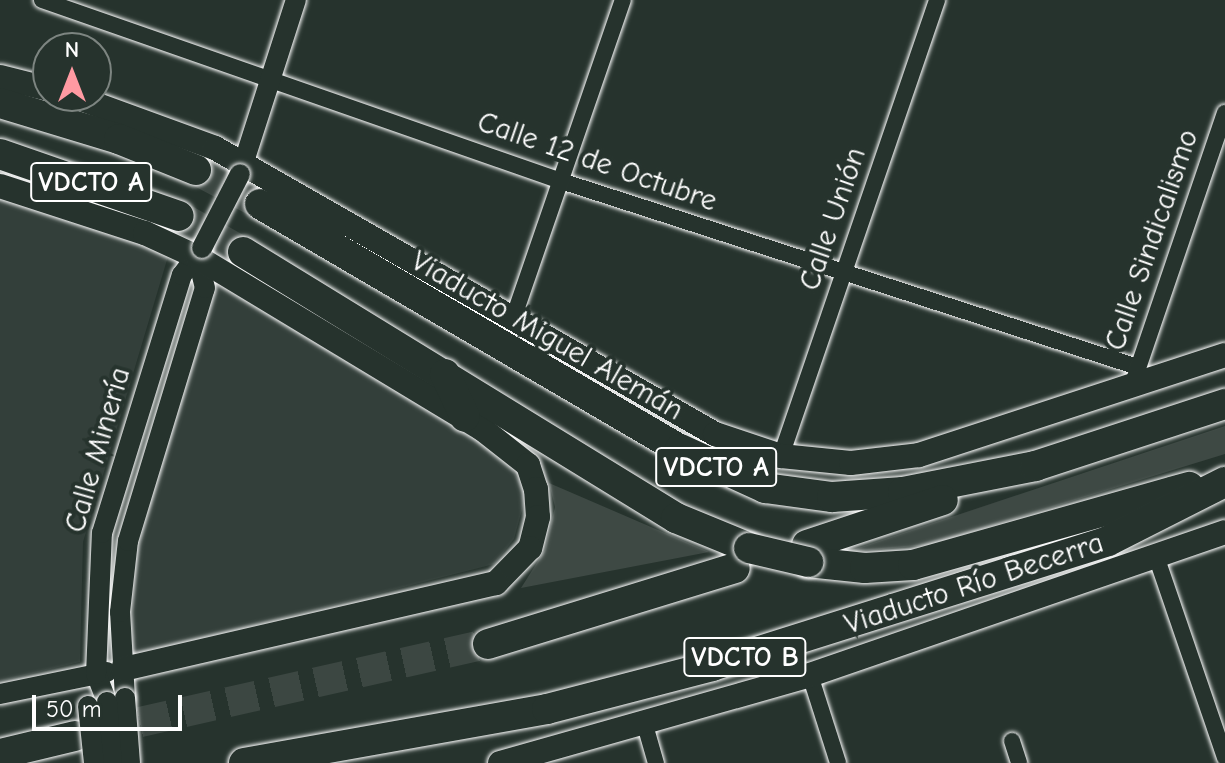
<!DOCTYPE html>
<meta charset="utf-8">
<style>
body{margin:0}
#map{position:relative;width:1225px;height:763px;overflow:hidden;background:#26332d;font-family:"Comic Neue",sans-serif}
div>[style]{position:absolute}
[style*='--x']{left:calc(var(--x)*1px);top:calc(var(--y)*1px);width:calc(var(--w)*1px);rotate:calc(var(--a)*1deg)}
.built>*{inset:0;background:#333f3a}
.green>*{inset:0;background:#3e4944}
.motorway-tunnel>*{height:30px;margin-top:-15px;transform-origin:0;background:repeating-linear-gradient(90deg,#3c4742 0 30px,transparent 0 45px)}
.roads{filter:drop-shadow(0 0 2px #fff) drop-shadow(0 0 2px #fff)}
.minor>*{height:16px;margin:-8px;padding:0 8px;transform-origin:8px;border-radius:8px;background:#26332d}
.tertiary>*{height:20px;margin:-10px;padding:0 10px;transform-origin:10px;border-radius:10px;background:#26332d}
.secondary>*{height:24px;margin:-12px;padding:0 12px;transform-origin:12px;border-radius:12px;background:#26332d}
.motorway>*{height:30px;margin:-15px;padding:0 15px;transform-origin:15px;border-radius:15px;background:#26332d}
.bridges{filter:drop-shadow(0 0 2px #fff) drop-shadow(0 0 2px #fff)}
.tertiary-bridge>*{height:20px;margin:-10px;padding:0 10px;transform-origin:10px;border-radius:10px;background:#26332d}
.motorway-bridge>*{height:30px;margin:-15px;padding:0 15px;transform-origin:15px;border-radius:15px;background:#26332d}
span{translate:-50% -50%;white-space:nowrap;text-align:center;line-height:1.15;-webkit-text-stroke:8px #26332d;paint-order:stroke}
.shield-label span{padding:2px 6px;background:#26332d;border:2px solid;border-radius:6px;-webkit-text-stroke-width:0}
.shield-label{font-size:28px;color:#fff;font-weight:700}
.street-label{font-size:30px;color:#fff}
.north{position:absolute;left:32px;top:32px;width:80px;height:80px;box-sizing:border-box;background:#26332d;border:2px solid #7d8581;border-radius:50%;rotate:0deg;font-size:22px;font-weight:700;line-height:32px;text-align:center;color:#fff}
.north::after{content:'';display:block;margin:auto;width:28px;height:36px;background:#ff9aa2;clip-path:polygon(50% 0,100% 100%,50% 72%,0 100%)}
.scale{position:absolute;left:32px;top:695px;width:150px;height:36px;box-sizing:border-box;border:4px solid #fff;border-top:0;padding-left:10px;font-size:24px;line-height:28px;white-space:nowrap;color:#fff;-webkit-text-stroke:6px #26332d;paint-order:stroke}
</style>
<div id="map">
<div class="built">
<div style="clip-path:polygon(0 192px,169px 253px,83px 542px,80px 662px,0 681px)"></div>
<div style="clip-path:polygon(215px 280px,506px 458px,526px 495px,514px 539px,494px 564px,130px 657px,136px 559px,171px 421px)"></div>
</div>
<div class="green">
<div style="clip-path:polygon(1225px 426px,1225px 454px,929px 545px,846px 552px)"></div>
<div style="clip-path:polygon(549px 483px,709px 552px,521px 588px,545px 550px,555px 507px)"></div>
</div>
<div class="motorway-tunnel">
<div style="--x:196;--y:170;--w:72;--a:28"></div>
<div style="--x:179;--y:216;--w:73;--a:29.4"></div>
<div style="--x:96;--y:732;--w:402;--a:-12.7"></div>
</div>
<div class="roads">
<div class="minor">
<div style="--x:42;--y:0;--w:550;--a:19.23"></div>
<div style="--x:561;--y:181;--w:606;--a:17.87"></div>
<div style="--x:514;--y:316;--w:334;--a:-71"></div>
<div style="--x:1135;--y:377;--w:279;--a:-71.2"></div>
<div style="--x:781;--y:456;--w:482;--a:-71.1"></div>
<div style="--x:1156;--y:556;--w:213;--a:71.1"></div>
<div style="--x:810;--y:675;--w:92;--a:72.3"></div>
<div style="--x:645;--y:725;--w:40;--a:74"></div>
<div style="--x:1012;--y:741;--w:23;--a:72"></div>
</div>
<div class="tertiary">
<div style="--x:240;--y:174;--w:183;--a:-72.2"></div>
<div style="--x:0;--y:694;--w:109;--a:-11.6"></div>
<div style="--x:125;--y:698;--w:86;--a:-93.3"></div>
<div style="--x:120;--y:612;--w:71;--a:-83.6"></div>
<div style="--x:128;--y:541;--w:264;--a:-73.1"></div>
<div style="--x:205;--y:288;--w:32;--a:-104"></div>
<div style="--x:107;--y:702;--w:30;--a:-111"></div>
<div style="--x:96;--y:674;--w:141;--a:-87.6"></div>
<div style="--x:102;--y:533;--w:270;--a:-72.8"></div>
<div style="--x:182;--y:275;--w:34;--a:-53"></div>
</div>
<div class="secondary">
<div style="--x:0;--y:77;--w:49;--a:14"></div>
<div style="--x:73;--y:96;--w:151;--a:20.1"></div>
<div style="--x:215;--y:148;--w:576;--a:29.77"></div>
<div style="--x:715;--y:434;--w:70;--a:18.4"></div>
<div style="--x:781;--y:456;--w:70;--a:5.7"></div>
<div style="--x:851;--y:463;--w:68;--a:-6.7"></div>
<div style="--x:919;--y:455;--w:322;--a:-18.1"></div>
<div style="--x:0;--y:186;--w:152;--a:18"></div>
<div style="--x:145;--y:233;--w:57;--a:24.8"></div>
<div style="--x:197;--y:257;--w:332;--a:31.1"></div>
<div style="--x:481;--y:428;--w:60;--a:38.2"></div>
<div style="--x:528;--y:465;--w:25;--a:72"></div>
<div style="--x:536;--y:489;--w:28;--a:86"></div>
<div style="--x:538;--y:517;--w:32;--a:104"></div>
<div style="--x:530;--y:548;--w:49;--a:134.2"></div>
<div style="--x:496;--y:583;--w:383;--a:167"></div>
<div style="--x:500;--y:763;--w:322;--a:-15.8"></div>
<div style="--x:810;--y:675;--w:439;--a:-19"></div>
</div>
<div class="motorway">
<div style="--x:0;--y:103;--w:124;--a:16.8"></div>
<div style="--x:119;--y:139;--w:83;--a:21.9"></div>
<div style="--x:0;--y:154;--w:189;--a:19.1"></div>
<div style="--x:260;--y:204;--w:486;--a:30.3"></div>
<div style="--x:680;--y:449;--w:94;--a:24.6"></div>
<div style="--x:765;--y:488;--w:68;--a:7.7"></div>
<div style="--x:832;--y:497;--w:71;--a:-4"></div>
<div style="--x:903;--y:492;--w:135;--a:-11.1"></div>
<div style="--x:1035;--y:466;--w:200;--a:-18.1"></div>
<div style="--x:243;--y:252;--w:508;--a:31.56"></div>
<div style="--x:676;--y:518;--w:79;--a:22.3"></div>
<div style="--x:445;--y:374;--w:47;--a:65.1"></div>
<div style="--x:807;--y:545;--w:143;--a:-18.3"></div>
<div style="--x:808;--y:562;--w:57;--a:6"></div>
<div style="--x:865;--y:568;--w:48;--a:-3.6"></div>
<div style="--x:913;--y:565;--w:287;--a:-15.8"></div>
<div style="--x:488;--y:644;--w:258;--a:-17.1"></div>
<div style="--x:0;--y:754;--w:77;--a:-13.5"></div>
<div style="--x:244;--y:763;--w:308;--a:-10.1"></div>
<div style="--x:547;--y:709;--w:171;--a:-14.6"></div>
<div style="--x:712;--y:666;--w:415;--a:-17.5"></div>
<div style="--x:1108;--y:541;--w:131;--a:-26.8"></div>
</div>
</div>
<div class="bridges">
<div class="tertiary-bridge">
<div style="--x:202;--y:248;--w:83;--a:-62.8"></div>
<div style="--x:125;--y:698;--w:65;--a:85.6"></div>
<div style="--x:107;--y:702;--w:61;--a:85.3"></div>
<div style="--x:88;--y:706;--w:57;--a:84"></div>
</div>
<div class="motorway-bridge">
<div style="--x:749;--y:548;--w:61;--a:13.3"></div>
</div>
</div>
<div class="shield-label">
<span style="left:91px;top:182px">VDCTO A</span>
<span style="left:716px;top:467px">VDCTO A</span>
<span style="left:745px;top:657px">VDCTO B</span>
</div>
<div class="street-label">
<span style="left:597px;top:162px;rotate:19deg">Calle 12 de Octubre</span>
<span style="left:833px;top:219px;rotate:-71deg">Calle Unión</span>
<span style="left:1152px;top:240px;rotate:-71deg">Calle Sindicalismo</span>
<span style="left:547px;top:336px;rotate:30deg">Viaducto Miguel Alemán</span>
<span style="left:98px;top:450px;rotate:-74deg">Calle Minería</span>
<span style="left:974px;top:584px;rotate:-18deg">Viaducto Río Becerra</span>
</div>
<div class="north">N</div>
<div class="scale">50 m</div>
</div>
